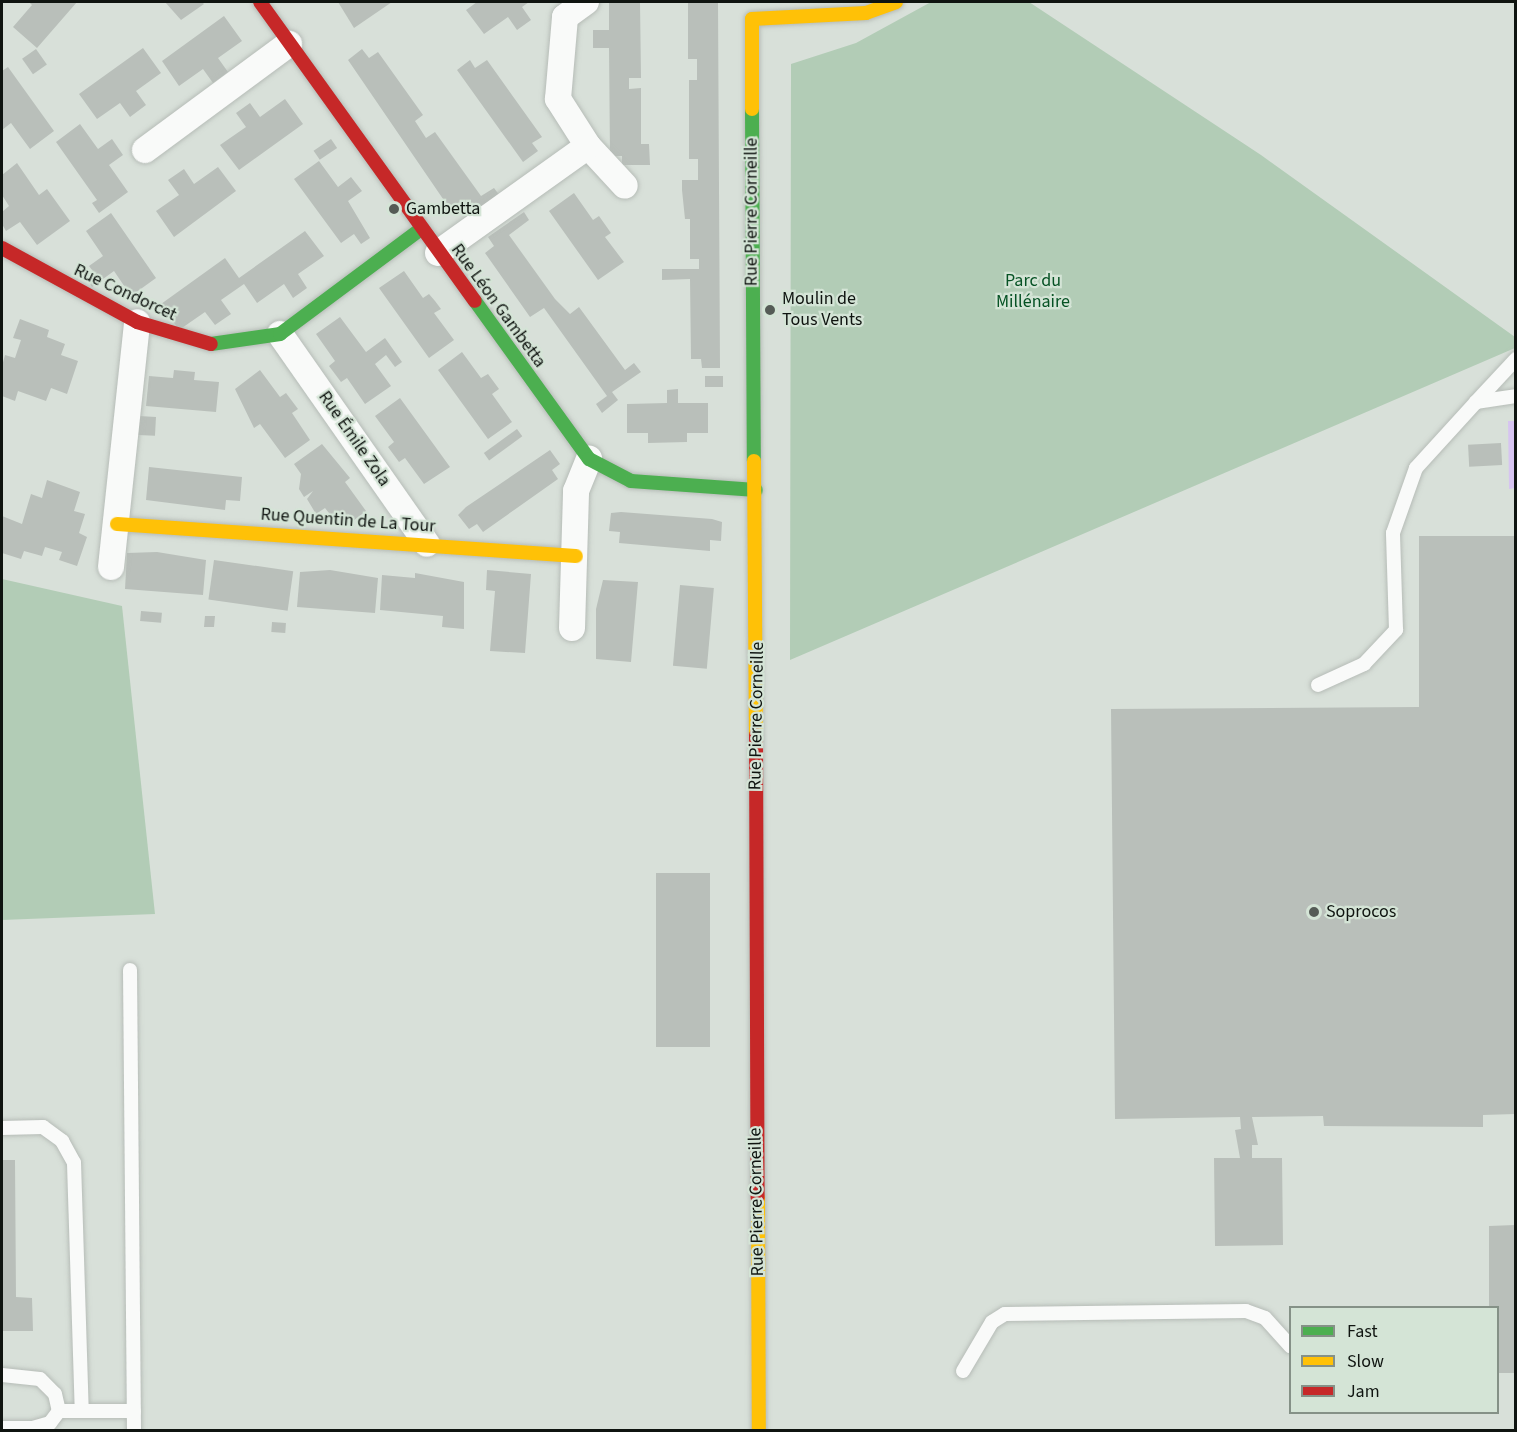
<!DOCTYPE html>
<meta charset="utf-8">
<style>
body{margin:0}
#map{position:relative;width:1517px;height:1432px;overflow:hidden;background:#d8e0d9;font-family:"Source Sans 3",sans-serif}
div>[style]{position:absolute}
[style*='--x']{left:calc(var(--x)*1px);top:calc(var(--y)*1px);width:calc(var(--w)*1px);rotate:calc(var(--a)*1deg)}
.green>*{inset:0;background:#b2ccb6}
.water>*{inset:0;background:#d6c4f0}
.building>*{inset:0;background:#b9bfba;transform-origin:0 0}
.roads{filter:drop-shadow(0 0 2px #b6bcb7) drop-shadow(0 0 2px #b6bcb7)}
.lane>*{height:14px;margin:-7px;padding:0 7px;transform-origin:7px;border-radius:7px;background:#f9faf9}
.street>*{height:26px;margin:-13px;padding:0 13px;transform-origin:13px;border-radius:13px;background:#f9faf9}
.fast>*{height:14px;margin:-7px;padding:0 7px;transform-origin:7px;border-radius:7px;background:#4caf50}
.slow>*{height:14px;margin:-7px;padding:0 7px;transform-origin:7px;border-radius:7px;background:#ffc107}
.jam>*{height:14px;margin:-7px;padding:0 7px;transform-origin:7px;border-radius:7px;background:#c62828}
.dots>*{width:16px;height:16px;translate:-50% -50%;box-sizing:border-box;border:3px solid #d4e4d6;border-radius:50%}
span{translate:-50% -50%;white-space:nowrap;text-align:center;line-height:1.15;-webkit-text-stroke:4.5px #d4e4d6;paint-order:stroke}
.poi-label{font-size:18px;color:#0f1410}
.left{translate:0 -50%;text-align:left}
.street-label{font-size:18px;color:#0f1410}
.park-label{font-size:18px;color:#065224}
.frame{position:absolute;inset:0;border:3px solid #0f1410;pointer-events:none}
.legend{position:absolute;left:1289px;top:1306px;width:210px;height:108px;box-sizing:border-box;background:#d4e4d6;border:2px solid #859187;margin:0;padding:8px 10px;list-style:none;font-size:18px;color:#0f1410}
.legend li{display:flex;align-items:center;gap:12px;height:30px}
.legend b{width:30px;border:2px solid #859187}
</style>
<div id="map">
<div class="green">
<div style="clip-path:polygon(931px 2px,1029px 2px,1261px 155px,1515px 337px,1515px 348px,790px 660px,791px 64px,856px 43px)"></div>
<div style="clip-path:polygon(2px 579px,122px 606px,155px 914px,2px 920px)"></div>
</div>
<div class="water">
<div style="clip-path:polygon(1508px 421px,1515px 421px,1515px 488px,1509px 489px)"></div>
</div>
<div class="building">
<div style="clip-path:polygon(29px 2px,77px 2px,37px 48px,13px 27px,32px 5px)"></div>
<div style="clip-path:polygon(165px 2px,202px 2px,204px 4px,181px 20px)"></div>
<div style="clip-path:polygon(338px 2px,392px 2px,354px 28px)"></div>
<div style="clip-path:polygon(477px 2px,529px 2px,522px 7px,531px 20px,517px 30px,508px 17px,484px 34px,466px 10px)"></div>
<div style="clip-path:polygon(609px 2px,640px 2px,641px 78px,629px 78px,629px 89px,641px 88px,641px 144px,649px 144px,650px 165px,622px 165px,622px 156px,610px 156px,609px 48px,593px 48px,593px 30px,609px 30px)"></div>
<div style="clip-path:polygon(688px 2px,718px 2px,720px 368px,702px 368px,701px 359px,691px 359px,690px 279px,662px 280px,662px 269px,699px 269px,699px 259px,690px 259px,690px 219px,685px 219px,682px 190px,682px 180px,698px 180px,698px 159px,689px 159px,689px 80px,697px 80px,697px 59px,688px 59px)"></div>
<div style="clip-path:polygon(224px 16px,242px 41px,218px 58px,228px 72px,213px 83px,203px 69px,179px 86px,162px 61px)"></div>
<div style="clip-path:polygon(143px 48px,161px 73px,136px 91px,146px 105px,130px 117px,120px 103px,97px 119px,79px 94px)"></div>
<div style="left:36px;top:49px;width:19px;height:17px;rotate:55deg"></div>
<div style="clip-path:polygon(362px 49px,369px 58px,378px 52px,423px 115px,415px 121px,426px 138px,435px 132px,481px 196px,494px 188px,500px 196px,472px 215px,466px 207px,454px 215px,348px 60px)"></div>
<div style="clip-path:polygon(470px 60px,475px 68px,487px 60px,542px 137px,532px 143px,538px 151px,523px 162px,457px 70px)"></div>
<div style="clip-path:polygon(8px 67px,54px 131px,30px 149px,11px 123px,2px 130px,2px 71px)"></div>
<div style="clip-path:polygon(285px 99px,303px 124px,239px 170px,220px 145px,246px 127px,236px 113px,250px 103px,260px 117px)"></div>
<div style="clip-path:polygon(80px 124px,98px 149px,112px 139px,123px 155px,109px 165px,128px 192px,99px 213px,92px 203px,97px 200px,56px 142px)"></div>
<div style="left:331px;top:139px;width:11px;height:21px;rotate:56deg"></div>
<div style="clip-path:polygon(319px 161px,338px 187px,351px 177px,362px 191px,348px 201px,370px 238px,361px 244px,354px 234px,341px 243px,294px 179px)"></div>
<div style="clip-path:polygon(17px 163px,39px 195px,47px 189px,70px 221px,37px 245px,20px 222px,6px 231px,2px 224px,2px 212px,9px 206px,2px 195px,2px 175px)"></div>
<div style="clip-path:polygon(218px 167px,236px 191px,174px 237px,156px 211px,179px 195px,168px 180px,184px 169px,194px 184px)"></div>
<div style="clip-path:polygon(574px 193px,593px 220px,599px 216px,611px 233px,605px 237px,624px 262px,598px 280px,549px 211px)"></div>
<div style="clip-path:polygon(524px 212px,529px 220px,509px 235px,555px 299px,570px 314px,579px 307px,625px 370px,634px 363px,641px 372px,612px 392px,618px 400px,602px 413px,596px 404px,607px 396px,544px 308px,530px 317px,485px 253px,494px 246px,488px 237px)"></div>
<div style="clip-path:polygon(111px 213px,156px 278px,131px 296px,114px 271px,92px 287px,87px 280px,95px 274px,89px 266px,103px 256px,86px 231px)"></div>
<div style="clip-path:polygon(305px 231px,324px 256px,298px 274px,307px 288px,293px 298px,284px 284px,257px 303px,244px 284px,221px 300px,231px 314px,215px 325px,205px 312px,179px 330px,161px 304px,225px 258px,239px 278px)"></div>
<div style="clip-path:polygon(404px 271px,423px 298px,429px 294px,435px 301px,441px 309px,434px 313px,454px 340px,429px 358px,379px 288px)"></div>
<div style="clip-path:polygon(340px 317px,366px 352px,385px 338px,402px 362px,395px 367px,386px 355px,375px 364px,391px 386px,365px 404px,347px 378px,341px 382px,329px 366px,335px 361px,316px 334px)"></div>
<div style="clip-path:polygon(20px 319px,49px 330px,47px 337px,65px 344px,61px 355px,78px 361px,67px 394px,51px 388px,46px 401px,18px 391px,15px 401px,2px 396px,2px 366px,5px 355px,15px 358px,21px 340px,13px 338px)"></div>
<div style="clip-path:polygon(462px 352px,481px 378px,488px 374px,499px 389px,492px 394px,512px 422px,488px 439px,438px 370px)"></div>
<div style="clip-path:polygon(174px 370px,195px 372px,194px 380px,219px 382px,216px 412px,146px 406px,149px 376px,173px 378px)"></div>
<div style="clip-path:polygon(260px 370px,280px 397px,286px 393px,298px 409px,292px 413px,310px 440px,285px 458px,260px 424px,254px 428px,235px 389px)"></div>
<div style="left:723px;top:376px;width:11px;height:18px;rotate:90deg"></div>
<div style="clip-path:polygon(678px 389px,678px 403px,708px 403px,708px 433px,687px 433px,687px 442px,648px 443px,648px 433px,627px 433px,627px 404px,667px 403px,667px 390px)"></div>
<div style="clip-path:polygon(400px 398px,450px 467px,424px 484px,405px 458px,399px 462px,388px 447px,394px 442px,375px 416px)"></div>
<div style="left:139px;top:416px;width:17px;height:19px;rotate:3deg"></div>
<div style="left:517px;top:429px;width:9px;height:41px;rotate:54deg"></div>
<div style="left:1501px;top:443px;width:22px;height:33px;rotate:87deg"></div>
<div style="clip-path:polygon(322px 444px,350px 478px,345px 482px,366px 511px,353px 521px,348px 514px,345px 524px,341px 518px,336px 522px,325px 508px,316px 514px,307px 499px,313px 491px,304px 497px,299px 489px,301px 474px,294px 464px)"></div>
<div style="clip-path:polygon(550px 450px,560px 464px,552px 470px,558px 479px,483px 532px,477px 524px,469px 529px,458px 515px,466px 507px)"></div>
<div style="clip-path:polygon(149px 467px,242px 477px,240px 501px,226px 500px,225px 510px,146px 500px)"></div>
<div style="clip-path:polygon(47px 480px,80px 492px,74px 511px,85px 514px,79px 533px,87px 537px,77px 566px,59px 560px,62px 552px,45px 547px,42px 556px,24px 551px,21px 559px,2px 553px,2px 516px,22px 524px,31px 494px,42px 498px)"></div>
<div style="clip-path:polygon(621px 512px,712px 519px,722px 522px,721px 541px,710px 540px,710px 551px,619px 543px,620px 532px,609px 531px,611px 513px)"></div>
<div style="clip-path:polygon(1419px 536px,1515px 536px,1515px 1114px,1483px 1115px,1483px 1127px,1324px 1126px,1323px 1116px,1252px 1117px,1258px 1145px,1252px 1145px,1252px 1158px,1282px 1158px,1283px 1245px,1215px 1246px,1214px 1158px,1240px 1158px,1235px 1130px,1241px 1129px,1240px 1117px,1115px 1119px,1111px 709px,1419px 707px)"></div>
<div style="clip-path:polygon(157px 552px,206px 560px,203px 595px,125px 589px,127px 553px)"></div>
<div style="left:214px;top:560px;width:80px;height:40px;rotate:8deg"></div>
<div style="clip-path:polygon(330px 570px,378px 578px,375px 613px,297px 607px,300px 572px)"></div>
<div style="clip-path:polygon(487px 570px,531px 574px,525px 653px,490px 651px,495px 591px,486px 590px)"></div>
<div style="clip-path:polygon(415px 573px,464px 582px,464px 629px,442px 627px,443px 616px,380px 610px,382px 575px,415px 578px)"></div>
<div style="clip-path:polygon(603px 580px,638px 582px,631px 662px,596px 659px,596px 609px)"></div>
<div style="left:680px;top:585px;width:34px;height:81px;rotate:5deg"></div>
<div style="left:141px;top:611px;width:21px;height:10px;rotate:5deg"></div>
<div style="clip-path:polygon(205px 616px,215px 616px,214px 627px,204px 627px)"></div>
<div style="left:272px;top:622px;width:14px;height:10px;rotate:4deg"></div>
<div style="left:656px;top:873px;width:54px;height:174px"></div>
<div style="clip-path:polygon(2px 1160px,15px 1160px,16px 1297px,32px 1298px,33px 1331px,2px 1331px)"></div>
<div style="clip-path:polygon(1515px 1225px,1515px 1373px,1498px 1373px,1498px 1308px,1489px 1308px,1489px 1226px)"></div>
</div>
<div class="roads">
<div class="lane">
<div style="--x:1476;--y:402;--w:59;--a:-47.1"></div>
<div style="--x:1318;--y:685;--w:51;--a:-24.5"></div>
<div style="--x:1364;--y:664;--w:47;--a:-46.7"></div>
<div style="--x:1396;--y:630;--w:97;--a:-91.8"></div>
<div style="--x:1393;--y:533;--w:69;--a:-70.5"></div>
<div style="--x:1416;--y:468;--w:89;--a:-47.7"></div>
<div style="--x:1476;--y:402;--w:40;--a:-8.5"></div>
<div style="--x:130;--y:970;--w:460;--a:89.5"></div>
<div style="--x:2;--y:1128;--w:41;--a:-1.4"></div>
<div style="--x:43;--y:1127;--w:24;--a:36"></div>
<div style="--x:62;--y:1141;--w:25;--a:61"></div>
<div style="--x:74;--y:1163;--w:248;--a:88.2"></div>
<div style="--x:963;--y:1371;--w:57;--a:-59.4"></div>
<div style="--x:992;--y:1322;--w:15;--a:-32"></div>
<div style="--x:1005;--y:1314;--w:241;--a:-0.7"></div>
<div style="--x:1246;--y:1311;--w:20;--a:20"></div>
<div style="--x:1265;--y:1318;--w:38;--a:48"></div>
<div style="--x:2;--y:1375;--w:38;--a:6"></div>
<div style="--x:40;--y:1379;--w:21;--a:45"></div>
<div style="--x:55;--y:1394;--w:17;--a:77"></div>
<div style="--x:59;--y:1411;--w:15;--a:127"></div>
<div style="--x:50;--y:1423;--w:19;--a:164"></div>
<div style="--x:32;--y:1428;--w:30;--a:180"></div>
<div style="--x:59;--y:1411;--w:75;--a:0"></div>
</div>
<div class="street">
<div style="--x:588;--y:146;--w:54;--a:47.2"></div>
<div style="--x:145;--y:150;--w:179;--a:-36.4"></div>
<div style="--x:438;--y:253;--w:184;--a:-35.5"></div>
<div style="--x:588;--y:146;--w:56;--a:-122.6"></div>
<div style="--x:558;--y:99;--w:82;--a:-85.1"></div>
<div style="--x:565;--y:17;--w:26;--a:-36"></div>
<div style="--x:280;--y:334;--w:256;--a:55"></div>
<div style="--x:111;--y:567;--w:246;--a:-83.9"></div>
<div style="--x:572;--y:628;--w:137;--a:-88.3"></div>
<div style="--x:576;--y:491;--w:35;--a:-68"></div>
</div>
<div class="fast">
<div style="--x:752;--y:109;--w:352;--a:89.7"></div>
<div style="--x:475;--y:301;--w:195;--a:54.2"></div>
<div style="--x:589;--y:459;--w:47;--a:27.6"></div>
<div style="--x:631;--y:481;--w:125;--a:4.1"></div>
<div style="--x:211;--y:344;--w:70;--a:-8.2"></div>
<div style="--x:280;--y:334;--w:176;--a:-36.7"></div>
</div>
<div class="slow">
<div style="--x:752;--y:109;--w:90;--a:-90"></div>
<div style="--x:752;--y:19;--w:114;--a:-3"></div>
<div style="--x:866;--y:13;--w:32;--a:-20"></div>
<div style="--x:754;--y:461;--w:274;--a:89.6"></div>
<div style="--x:117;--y:524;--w:460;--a:4"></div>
<div style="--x:758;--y:1198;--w:232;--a:89.8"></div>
</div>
<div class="jam">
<div style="--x:260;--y:2;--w:368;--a:54.3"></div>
<div style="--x:2;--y:248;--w:154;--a:28.7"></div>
<div style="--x:137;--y:322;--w:77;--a:16.6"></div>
<div style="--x:756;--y:735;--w:463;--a:89.8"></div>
</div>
</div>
<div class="dots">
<div style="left:394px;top:209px;background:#555b56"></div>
<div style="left:770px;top:310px;background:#555b56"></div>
<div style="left:1314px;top:912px;background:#555b56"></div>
</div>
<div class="poi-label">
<span class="left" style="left:406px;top:209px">Gambetta</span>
<span class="left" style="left:782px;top:310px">Moulin de<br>Tous Vents</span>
<span class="left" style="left:1326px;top:912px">Soprocos</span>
</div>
<div class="street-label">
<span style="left:752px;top:212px;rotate:-90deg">Rue Pierre Corneille</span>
<span style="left:125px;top:293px;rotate:25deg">Rue Condorcet</span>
<span style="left:498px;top:306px;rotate:54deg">Rue Léon Gambetta</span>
<span style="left:354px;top:439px;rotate:55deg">Rue Émile Zola</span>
<span style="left:348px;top:521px;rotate:4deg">Rue Quentin de La Tour</span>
<span style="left:757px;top:716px;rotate:-89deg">Rue Pierre Corneille</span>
<span style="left:757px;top:1202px;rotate:-91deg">Rue Pierre Corneille</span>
</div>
<div class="park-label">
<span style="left:1033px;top:292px">Parc du<br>Millénaire</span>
</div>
<div class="frame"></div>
<ul class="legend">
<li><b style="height:8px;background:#4caf50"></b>Fast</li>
<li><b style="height:8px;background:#ffc107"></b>Slow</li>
<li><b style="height:8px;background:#c62828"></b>Jam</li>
</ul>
</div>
